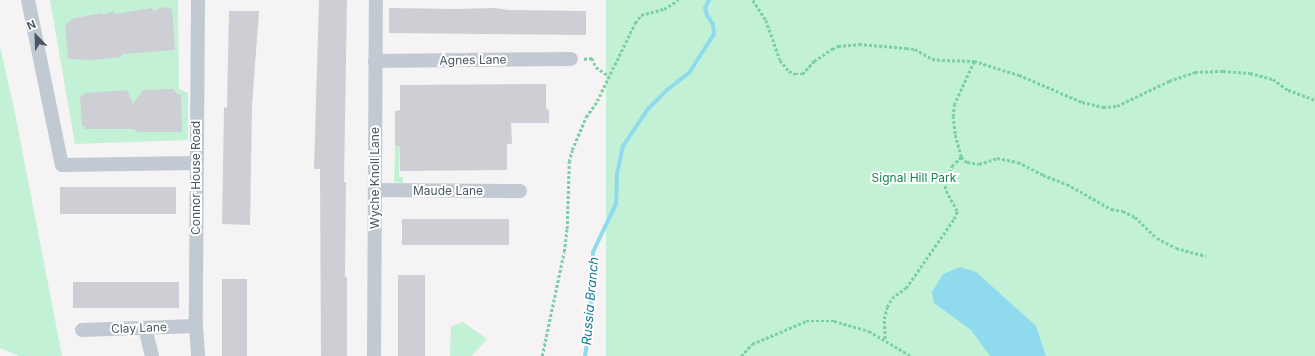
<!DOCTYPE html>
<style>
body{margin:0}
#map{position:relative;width:1315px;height:356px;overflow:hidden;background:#f5f3f3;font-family:Inter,sans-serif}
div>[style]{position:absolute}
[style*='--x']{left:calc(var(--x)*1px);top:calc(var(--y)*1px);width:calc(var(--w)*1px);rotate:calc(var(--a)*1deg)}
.green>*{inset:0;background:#c3f1d5;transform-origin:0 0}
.water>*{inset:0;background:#90daee}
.stream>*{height:4px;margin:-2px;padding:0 2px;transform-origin:2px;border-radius:2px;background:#90daee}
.building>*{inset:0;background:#cdcfd5;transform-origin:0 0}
.path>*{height:2.5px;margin-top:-1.25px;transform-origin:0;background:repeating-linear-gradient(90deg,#7ad0a6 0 3px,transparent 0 5px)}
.minor>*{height:14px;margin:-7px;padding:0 7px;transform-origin:7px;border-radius:7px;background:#c1cad2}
span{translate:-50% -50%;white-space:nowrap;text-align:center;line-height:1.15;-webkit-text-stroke:4px #fff;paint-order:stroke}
.street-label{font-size:12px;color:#4a5661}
.park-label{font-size:12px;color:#17864f}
.water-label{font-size:13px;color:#0c7c9b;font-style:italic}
.north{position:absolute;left:16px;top:16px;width:40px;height:40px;-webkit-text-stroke:3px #fff;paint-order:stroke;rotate:337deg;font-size:11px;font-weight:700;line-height:16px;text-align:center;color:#4a5661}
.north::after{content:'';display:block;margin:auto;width:14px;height:18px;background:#4a5661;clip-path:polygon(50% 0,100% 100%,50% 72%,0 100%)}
</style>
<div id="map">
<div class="green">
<div style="clip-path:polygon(50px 0,178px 0,179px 89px,188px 93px,188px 140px,75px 144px)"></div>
<div style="left:606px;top:0;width:709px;height:368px"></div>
<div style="clip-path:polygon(0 47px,14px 108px,62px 356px,19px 356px,0 348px)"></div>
<div style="clip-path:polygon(395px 146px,400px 146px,399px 177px,403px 177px,403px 183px,394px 182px)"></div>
<div style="clip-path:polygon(463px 322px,487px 339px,472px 356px,450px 356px,451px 326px)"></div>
</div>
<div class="water">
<div style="clip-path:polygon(960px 267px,976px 272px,1036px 326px,1046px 356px,990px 356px,971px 330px,934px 303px,932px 292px,943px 274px)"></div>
</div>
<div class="stream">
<div style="--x:585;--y:356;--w:31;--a:-81"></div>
<div style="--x:590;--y:325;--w:73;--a:-87.6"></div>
<div style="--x:593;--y:252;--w:53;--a:-64.4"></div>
<div style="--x:616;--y:204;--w:30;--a:-88"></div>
<div style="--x:617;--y:174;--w:29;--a:-78"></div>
<div style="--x:623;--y:146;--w:45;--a:-56"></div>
<div style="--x:648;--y:109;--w:27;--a:-45"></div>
<div style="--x:667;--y:90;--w:28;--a:-38"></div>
<div style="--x:689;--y:73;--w:46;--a:-57.3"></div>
<div style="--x:714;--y:34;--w:10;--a:-96"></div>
<div style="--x:713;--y:24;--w:11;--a:-124"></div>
<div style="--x:707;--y:15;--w:7;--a:-106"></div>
<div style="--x:705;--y:8;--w:9;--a:-63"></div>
</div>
<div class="building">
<div style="clip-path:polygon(319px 0,347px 0,344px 182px,346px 182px,345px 277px,347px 277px,347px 356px,321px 356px,320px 169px,314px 169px)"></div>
<div style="clip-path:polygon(162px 7px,172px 9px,175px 50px,123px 54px,121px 57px,92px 60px,68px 59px,65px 24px,70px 22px,71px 19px,101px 13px,102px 15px,113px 11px,114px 14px,152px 8px,154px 11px)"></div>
<div style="clip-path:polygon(389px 8px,455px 9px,495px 8px,508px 10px,586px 11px,586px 35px,389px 33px)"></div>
<div style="clip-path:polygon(229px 11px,259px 11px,252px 105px,250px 225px,222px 224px,224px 107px,227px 108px)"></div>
<div style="clip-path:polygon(546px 84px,546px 109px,549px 110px,549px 123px,511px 123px,512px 144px,507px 144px,507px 170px,400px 171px,400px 146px,395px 146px,395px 111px,400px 110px,400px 85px)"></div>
<div style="clip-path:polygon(173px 89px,177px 94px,181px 94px,182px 132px,138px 132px,133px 129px,85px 129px,85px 127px,82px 126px,80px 97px,85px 93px,127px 90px,133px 104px,143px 90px)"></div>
<div style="left:60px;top:187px;width:116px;height:27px"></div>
<div style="left:509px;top:219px;width:26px;height:107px;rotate:90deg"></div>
<div style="left:398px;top:275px;width:27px;height:81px"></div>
<div style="left:222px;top:279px;width:25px;height:77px"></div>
<div style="left:179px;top:282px;width:26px;height:106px;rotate:90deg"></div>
</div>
<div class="path">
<div style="--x:753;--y:0;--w:24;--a:57"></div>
<div style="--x:766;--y:20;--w:42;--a:70.7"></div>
<div style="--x:780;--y:60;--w:14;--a:51"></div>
<div style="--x:789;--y:71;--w:7;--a:27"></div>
<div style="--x:795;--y:74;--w:7;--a:0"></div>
<div style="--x:802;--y:74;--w:18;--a:-47"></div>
<div style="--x:814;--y:61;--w:22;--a:-34"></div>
<div style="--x:832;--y:49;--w:7;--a:-27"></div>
<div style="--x:838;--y:46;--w:21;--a:-5"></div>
<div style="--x:859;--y:44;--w:47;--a:4.9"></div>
<div style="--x:906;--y:48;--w:9;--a:6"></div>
<div style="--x:915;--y:49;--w:20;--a:30"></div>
<div style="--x:932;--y:59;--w:10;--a:6"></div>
<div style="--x:942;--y:60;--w:32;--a:2"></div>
<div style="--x:974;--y:61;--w:47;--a:17.3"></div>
<div style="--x:1019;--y:75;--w:69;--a:23.2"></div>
<div style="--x:1082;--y:102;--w:22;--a:13"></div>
<div style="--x:1103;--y:107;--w:14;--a:-4"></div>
<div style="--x:1117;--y:106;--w:58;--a:-25.7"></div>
<div style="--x:1169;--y:81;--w:28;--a:-19"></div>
<div style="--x:1195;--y:72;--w:28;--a:-2"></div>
<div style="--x:1223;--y:71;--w:27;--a:4"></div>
<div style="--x:1250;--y:73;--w:24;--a:15"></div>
<div style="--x:1273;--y:79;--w:19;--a:36"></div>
<div style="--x:1288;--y:90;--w:29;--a:20"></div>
<div style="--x:584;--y:59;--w:8;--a:-7"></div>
<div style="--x:592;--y:58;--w:10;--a:66"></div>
<div style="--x:596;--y:67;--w:16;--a:35"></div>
<div style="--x:961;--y:157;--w:8;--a:40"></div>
<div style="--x:967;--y:162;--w:12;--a:9"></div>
<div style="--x:979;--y:164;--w:19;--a:-18"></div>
<div style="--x:997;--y:158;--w:21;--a:11"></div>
<div style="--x:1018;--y:162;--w:28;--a:27"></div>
<div style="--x:1043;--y:175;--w:26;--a:21"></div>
<div style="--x:1067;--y:184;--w:51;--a:29.6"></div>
<div style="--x:1111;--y:209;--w:12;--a:9"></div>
<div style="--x:1123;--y:211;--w:13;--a:27"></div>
<div style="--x:1135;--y:217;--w:30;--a:44"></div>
<div style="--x:1157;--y:238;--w:21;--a:28"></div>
<div style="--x:1176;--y:248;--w:31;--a:15"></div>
<div style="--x:885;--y:339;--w:20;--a:-93"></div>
<div style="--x:884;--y:319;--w:12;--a:-76"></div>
<div style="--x:887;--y:307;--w:10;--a:-61"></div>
<div style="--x:892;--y:298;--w:17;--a:-36"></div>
<div style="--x:906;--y:288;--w:84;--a:-55.2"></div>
<div style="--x:954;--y:219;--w:9;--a:-69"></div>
<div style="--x:957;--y:211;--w:25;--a:-119"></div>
<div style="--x:945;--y:189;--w:12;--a:-81"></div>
<div style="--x:947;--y:177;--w:12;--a:-66"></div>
<div style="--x:952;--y:166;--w:13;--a:-45"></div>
<div style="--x:961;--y:157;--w:24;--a:-105"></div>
<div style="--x:955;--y:134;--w:17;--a:-97"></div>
<div style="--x:953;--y:117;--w:12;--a:-85"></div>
<div style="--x:954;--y:105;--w:48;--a:-65.6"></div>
<div style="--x:542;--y:356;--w:106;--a:-78.1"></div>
<div style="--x:564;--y:252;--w:23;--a:-83"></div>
<div style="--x:567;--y:229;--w:67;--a:-88.3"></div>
<div style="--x:569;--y:162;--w:12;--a:-76"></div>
<div style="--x:572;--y:150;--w:36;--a:-67"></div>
<div style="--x:586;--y:117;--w:19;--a:-55"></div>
<div style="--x:597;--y:101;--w:87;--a:-64"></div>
<div style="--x:635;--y:23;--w:10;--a:-53"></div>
<div style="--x:641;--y:15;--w:24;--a:-15"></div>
<div style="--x:664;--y:9;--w:17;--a:-33"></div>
<div style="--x:741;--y:356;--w:16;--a:-47"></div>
<div style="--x:752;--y:344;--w:59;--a:-23.1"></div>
<div style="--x:806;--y:321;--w:28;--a:0"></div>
<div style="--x:834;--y:321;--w:36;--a:16"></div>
<div style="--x:869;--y:331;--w:49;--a:30.8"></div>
</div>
<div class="minor">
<div style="--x:28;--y:0;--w:168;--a:78.4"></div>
<div style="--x:62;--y:165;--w:134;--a:-0.9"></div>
<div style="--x:198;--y:0;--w:326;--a:90.4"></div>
<div style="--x:196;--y:326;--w:30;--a:86"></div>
<div style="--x:375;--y:61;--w:196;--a:-0.6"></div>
<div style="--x:375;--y:190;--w:145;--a:0.4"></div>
<div style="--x:145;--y:328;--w:29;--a:76"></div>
<div style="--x:82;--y:330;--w:114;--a:-2"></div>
<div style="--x:374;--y:356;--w:356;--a:-89.7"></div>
</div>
<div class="street-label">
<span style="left:473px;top:60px;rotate:-1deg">Agnes Lane</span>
<span style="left:196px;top:178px;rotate:-90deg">Connor House Road</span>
<span style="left:375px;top:178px;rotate:-90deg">Wyche Knoll Lane</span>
<span style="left:448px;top:191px">Maude Lane</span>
<span style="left:139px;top:328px;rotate:-2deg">Clay Lane</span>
</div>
<div class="park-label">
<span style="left:914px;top:178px">Signal Hill Park</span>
</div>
<div class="water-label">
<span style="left:590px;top:301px;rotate:-85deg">Russia Branch</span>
</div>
<div class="north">N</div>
</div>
